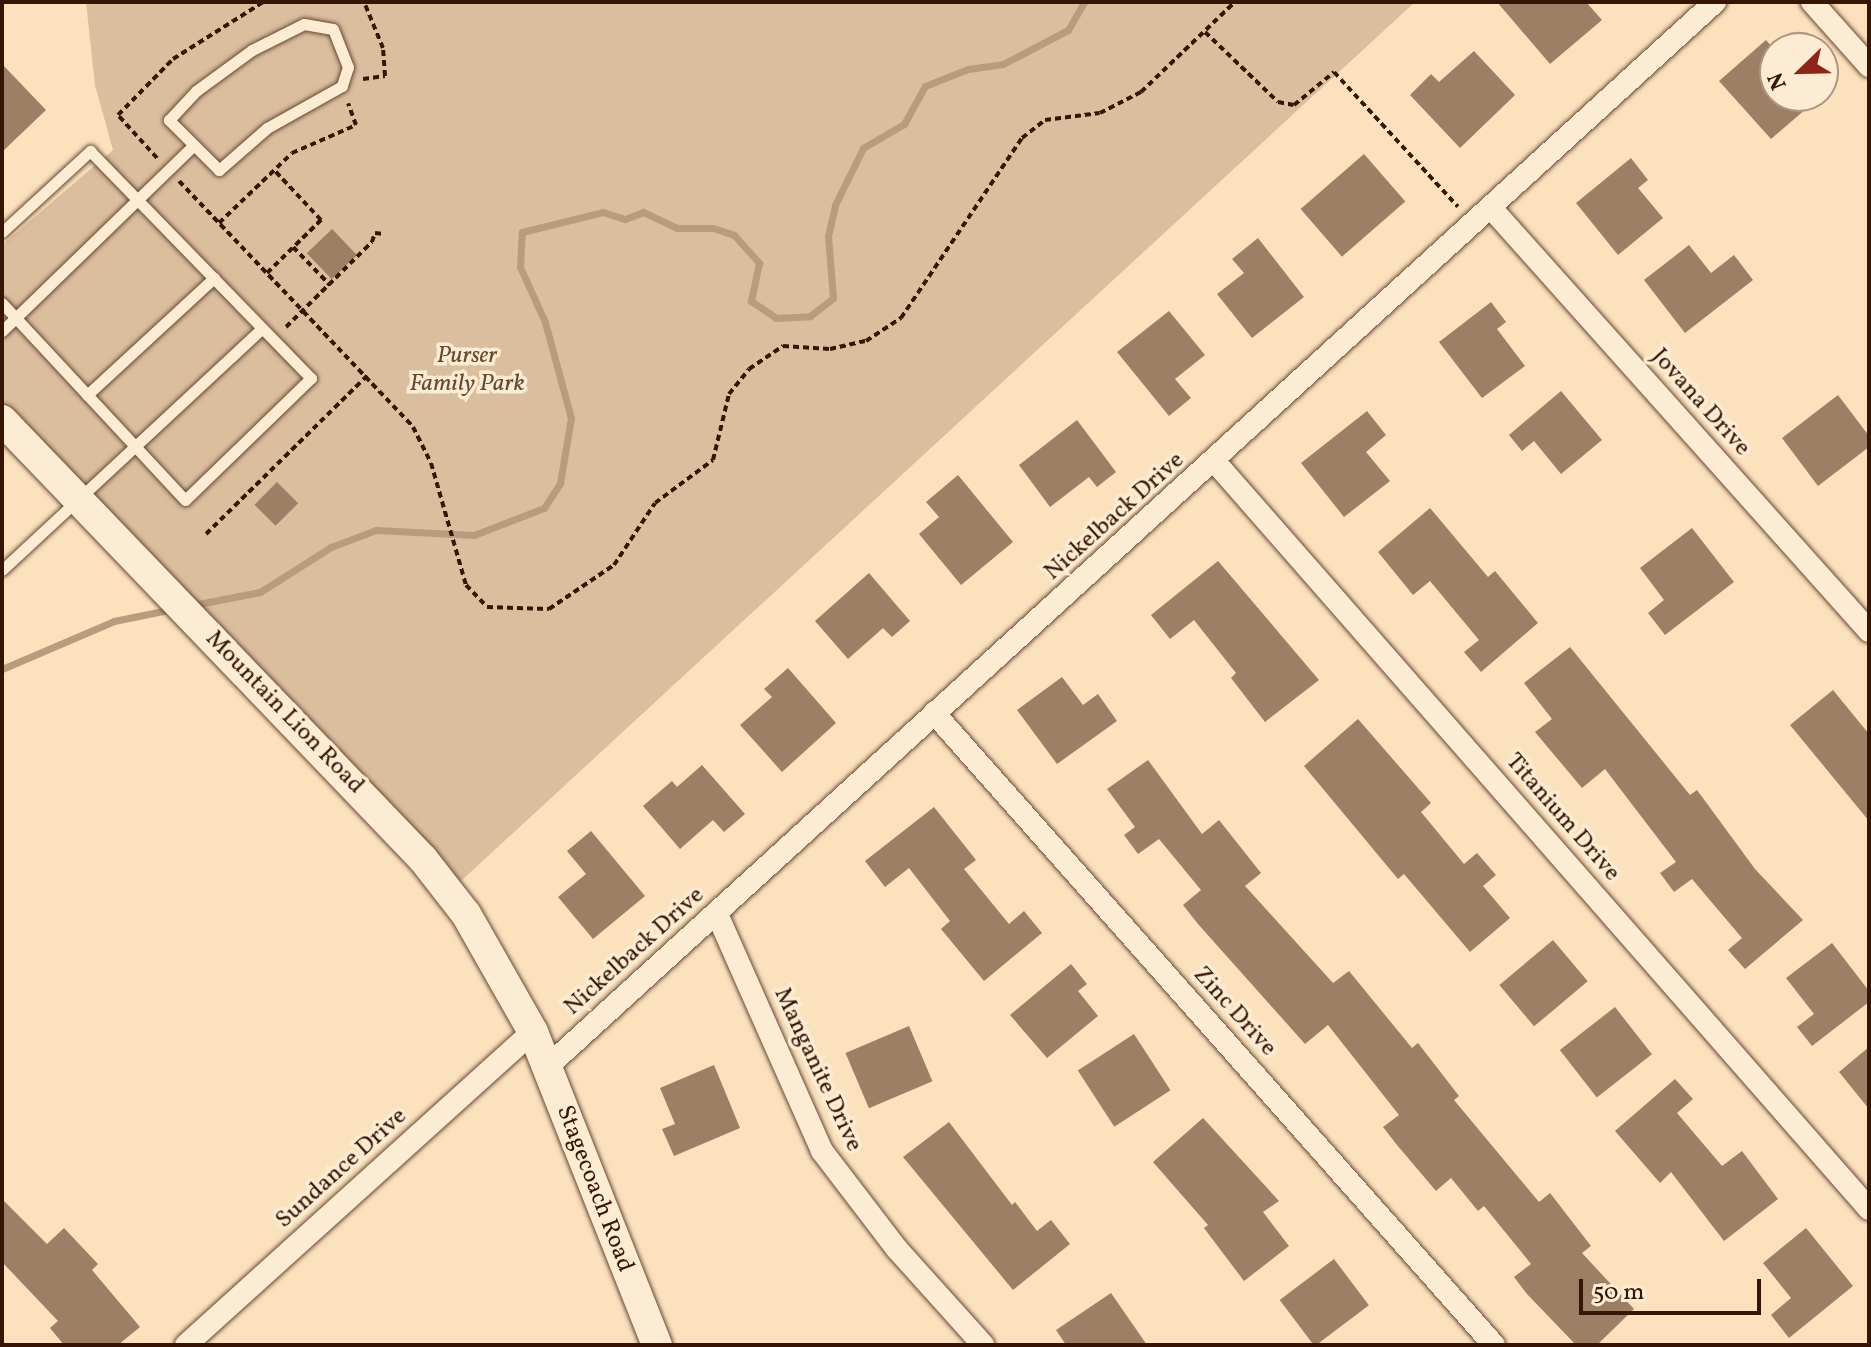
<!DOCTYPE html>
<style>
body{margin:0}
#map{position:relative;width:1871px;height:1347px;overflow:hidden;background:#fce1bd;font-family:Vollkorn,serif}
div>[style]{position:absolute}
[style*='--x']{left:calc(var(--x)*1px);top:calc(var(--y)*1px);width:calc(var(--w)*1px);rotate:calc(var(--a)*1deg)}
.green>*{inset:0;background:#dbbe9e}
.stream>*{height:7px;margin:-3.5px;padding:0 3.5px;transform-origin:3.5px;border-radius:3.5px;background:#b99c7e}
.building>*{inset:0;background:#9d7f65;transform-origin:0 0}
.path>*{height:4px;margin-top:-2px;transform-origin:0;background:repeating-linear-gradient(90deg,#371505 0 6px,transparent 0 10px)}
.roads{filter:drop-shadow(0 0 2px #684833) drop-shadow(0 0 2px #684833)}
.lane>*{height:11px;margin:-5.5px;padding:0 5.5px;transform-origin:5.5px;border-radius:5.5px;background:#fdecd4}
.street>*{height:22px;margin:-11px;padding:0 11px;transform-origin:11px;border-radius:11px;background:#fdecd4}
.secondary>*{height:30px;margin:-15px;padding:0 15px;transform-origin:15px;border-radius:15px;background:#fdecd4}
span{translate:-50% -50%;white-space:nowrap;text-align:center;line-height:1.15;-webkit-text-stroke:7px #fdecd4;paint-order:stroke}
.park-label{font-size:24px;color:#684833;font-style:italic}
.street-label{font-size:24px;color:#371505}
.frame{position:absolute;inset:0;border:4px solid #371505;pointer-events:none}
.north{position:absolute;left:1759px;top:32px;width:80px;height:80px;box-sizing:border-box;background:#fdecd4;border:2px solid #ae9681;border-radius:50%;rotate:247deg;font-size:22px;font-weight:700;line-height:32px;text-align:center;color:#371505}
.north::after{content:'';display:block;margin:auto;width:28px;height:36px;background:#8f2418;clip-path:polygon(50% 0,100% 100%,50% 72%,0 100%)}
.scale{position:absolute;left:1579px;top:1279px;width:182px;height:36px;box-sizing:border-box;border:4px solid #371505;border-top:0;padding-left:10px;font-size:24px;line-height:28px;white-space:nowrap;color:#371505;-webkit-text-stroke:6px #fdecd4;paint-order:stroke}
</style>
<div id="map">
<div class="green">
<div style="clip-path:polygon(86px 2px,1415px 2px,449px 892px,2px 420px,2px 245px,113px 150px,95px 85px)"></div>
</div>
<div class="stream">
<div style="--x:193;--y:605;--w:68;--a:-11"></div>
<div style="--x:260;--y:592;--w:84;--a:-32.4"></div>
<div style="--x:331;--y:547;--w:48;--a:-20.7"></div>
<div style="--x:376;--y:530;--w:98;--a:2.9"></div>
<div style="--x:474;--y:535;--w:75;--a:-21.1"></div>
<div style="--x:544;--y:508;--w:30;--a:-57"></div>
<div style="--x:560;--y:483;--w:66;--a:-80.4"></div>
<div style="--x:571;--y:418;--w:99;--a:-105.2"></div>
<div style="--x:545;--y:322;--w:60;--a:-114.4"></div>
<div style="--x:520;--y:267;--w:35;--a:-87"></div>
<div style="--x:522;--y:232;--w:83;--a:-13.9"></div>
<div style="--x:603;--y:212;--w:23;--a:18"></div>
<div style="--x:625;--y:219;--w:19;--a:-21"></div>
<div style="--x:643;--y:212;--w:38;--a:25"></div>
<div style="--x:677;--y:228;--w:36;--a:0"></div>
<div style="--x:713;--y:228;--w:22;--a:18"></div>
<div style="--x:734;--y:235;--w:38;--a:48"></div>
<div style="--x:759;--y:263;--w:39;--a:102"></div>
<div style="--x:751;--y:301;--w:30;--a:34"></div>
<div style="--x:776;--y:318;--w:34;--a:-3"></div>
<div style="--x:810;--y:316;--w:29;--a:-38"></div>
<div style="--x:833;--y:298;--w:62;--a:-94.6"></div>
<div style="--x:828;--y:236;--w:32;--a:-77"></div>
<div style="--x:835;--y:205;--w:64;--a:-63.8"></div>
<div style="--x:863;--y:148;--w:48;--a:-30.3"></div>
<div style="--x:904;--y:124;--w:43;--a:-61.1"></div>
<div style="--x:925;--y:86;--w:46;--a:-21.6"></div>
<div style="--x:968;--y:69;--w:35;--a:-8"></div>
<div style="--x:1003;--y:64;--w:73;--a:-27.6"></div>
<div style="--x:1068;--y:30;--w:32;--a:-60"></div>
<div style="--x:2;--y:669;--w:122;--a:-23.2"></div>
<div style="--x:114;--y:621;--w:60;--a:-11.5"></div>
</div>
<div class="building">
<div style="clip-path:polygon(1497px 2px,1586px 2px,1602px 20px,1550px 64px)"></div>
<div style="clip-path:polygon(1766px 40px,1775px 50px,1775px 96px,1821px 96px,1771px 139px,1719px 81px)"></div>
<div style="clip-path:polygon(1474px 51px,1515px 95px,1460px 148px,1410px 95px,1431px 74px,1439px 82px)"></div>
<div style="clip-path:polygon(2px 64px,46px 110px,2px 152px)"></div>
<div style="left:1364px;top:154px;width:63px;height:84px;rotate:49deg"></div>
<div style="clip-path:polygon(1631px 158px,1648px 180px,1638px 188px,1663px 218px,1618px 255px,1576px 203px)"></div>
<div style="left:332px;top:229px;width:36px;height:35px;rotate:46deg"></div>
<div style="clip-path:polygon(1258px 238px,1304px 297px,1252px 338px,1217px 294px,1244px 273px,1232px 259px)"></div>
<div style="clip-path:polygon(1689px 245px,1711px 273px,1734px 255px,1753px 280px,1685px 333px,1644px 280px)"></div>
<div style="clip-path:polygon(1491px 302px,1506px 322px,1497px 329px,1525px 366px,1482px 398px,1439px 342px)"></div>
<div style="clip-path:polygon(1169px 311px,1205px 355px,1175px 379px,1191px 398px,1169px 416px,1117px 352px)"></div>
<div style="clip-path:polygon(1561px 391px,1602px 440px,1561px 474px,1534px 441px,1522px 451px,1509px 435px)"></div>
<div style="clip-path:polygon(1838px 395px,1869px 436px,1869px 447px,1818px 486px,1782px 438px)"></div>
<div style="clip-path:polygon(1367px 411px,1386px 435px,1366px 452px,1390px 481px,1344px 517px,1301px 463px)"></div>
<div style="clip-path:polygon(1077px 420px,1116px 472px,1097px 487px,1089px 477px,1050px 507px,1019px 465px)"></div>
<div style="clip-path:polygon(958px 475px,1013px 542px,961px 585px,919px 534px,939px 517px,926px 502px)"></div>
<div style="left:277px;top:482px;width:30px;height:32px;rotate:45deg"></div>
<div style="clip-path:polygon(1430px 508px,1488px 577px,1495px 571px,1538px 623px,1481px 672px,1464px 652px,1479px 640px,1430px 581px,1413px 595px,1378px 552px)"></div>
<div style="clip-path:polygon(1692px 528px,1734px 582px,1665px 635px,1648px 613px,1664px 600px,1640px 568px)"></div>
<div style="clip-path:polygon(1218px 561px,1319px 680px,1265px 722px,1231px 678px,1236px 673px,1194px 620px,1170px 639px,1151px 615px)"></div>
<div style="clip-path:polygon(869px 573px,910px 621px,892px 637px,883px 628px,848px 659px,815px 621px)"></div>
<div style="clip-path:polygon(1570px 647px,1690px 795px,1697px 790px,1755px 869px,1803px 920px,1745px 969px,1728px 950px,1742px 938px,1692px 879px,1674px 892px,1660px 873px,1676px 862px,1605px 769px,1582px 788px,1535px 732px,1552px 719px,1524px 683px)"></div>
<div style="clip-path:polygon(788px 668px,836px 723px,782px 772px,740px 725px,772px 697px,764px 689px)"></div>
<div style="clip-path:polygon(1062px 677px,1083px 705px,1098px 694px,1117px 721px,1057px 764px,1017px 710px)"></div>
<div style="clip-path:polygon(1833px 690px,1869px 734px,1869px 821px,1790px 725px)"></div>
<div style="clip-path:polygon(1358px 719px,1431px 803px,1421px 812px,1464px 864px,1477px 853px,1496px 875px,1483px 886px,1510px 918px,1470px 952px,1404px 874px,1398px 879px,1304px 766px)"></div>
<div style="clip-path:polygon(1148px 760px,1202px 834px,1219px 820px,1261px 873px,1245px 886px,1333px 983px,1349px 971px,1412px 1048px,1418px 1043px,1459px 1096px,1454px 1100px,1539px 1202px,1550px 1193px,1591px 1246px,1582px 1253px,1634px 1309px,1597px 1345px,1576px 1345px,1527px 1294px,1514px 1277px,1531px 1264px,1484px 1206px,1478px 1211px,1451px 1178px,1436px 1191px,1397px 1145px,1383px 1127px,1399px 1115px,1328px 1025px,1305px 1044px,1198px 924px,1183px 905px,1201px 890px,1159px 839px,1138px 854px,1124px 835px,1135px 827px,1107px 789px)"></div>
<div style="clip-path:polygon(702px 765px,745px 814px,724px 832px,713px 820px,680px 849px,643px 806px,672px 781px,677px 787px)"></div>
<div style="clip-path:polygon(934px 807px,976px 860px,964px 869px,1009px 924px,1024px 911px,1042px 933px,984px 981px,941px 929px,950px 921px,909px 868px,885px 887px,865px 861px)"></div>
<div style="clip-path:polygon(591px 831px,645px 896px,593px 939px,558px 897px,586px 874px,567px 851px)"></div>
<div style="left:1553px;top:940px;width:54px;height:70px;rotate:50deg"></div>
<div style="clip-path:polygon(1832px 943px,1869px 991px,1869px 1002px,1812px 1046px,1797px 1027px,1814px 1014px,1786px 978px)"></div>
<div style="clip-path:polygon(1071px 964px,1087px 984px,1078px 991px,1098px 1016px,1047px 1058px,1010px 1015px)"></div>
<div style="left:1615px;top:1007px;width:60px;height:70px;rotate:52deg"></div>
<div style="left:909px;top:1026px;width:60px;height:69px;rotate:67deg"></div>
<div style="left:1134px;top:1034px;width:67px;height:67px;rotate:57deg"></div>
<div style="clip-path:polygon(1869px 1047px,1869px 1109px,1839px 1072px)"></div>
<div style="clip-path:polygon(714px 1065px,740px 1128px,674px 1156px,662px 1129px,675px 1124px,660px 1088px)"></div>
<div style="clip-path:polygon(1675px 1079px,1693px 1099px,1677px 1113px,1722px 1166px,1742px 1151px,1778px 1199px,1724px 1241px,1671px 1172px,1660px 1183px,1615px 1131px)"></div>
<div style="clip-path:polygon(1203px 1118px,1279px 1201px,1263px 1212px,1289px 1246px,1244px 1281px,1204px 1228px,1208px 1225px,1153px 1162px)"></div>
<div style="clip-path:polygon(949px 1122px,1012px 1205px,1015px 1202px,1037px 1231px,1051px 1220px,1070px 1244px,1013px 1290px,903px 1157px)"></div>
<div style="clip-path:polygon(2px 1199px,47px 1244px,64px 1228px,98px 1264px,92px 1270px,140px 1327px,118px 1345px,64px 1345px,50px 1328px,58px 1321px,2px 1262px)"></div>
<div style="clip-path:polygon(1806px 1228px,1853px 1286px,1789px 1338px,1771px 1315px,1791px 1298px,1763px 1263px)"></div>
<div style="left:1334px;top:1259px;width:58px;height:68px;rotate:53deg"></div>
<div style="clip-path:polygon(1111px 1293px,1147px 1345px,1066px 1345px,1056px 1330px)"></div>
</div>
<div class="path">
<div style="--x:1205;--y:32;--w:101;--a:43.8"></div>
<div style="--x:1278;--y:102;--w:16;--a:11"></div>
<div style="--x:1294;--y:105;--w:52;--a:-39.5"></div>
<div style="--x:1334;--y:72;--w:183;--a:47.4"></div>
<div style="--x:363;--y:79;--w:22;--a:-8"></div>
<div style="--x:385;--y:76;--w:28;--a:-94"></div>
<div style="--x:383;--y:48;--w:50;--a:-112.4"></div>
<div style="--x:157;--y:158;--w:58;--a:-132.2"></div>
<div style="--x:118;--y:115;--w:78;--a:-45.5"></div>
<div style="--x:173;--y:59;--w:107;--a:-32.3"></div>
<div style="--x:179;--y:181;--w:340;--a:46.4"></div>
<div style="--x:413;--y:427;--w:40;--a:63.4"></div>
<div style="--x:431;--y:463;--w:127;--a:74"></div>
<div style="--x:466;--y:585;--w:30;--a:46"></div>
<div style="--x:487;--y:607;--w:62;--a:1.8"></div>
<div style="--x:549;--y:609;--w:78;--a:-34.1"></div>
<div style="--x:614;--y:565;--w:74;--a:-56.5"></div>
<div style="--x:655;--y:503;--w:72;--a:-36.6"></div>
<div style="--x:713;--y:460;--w:68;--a:-76.4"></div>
<div style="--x:729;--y:394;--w:32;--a:-51"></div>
<div style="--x:749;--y:369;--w:41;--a:-34.1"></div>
<div style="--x:783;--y:346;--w:47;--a:3.7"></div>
<div style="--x:830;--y:349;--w:37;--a:-13"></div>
<div style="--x:866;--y:341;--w:42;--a:-33.3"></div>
<div style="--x:901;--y:318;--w:217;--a:-56.1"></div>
<div style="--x:1022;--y:138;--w:29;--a:-38"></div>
<div style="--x:1045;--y:120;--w:55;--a:-7.3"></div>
<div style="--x:1100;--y:113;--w:46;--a:-27.1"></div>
<div style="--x:1141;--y:92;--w:130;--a:-43.8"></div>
<div style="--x:219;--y:223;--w:101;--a:-43.8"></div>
<div style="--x:292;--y:153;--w:70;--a:-23.6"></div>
<div style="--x:356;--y:125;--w:23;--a:-110"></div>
<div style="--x:293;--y:247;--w:53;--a:45.8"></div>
<div style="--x:267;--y:273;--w:76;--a:-44.5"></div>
<div style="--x:321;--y:220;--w:69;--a:-133.2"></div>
<div style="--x:286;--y:327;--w:121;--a:-44.7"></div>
<div style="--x:372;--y:242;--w:9;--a:-72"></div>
<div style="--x:375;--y:233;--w:9;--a:6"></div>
<div style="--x:206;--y:534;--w:226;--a:-44.5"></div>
</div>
<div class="roads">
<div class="lane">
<div style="--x:304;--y:24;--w:29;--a:10"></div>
<div style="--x:333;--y:29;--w:41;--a:68.5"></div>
<div style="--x:348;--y:67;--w:20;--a:108"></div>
<div style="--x:342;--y:86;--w:86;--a:150.8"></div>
<div style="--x:267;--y:128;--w:64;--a:138.8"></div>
<div style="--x:219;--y:170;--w:71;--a:-135"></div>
<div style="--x:169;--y:120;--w:40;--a:-47"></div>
<div style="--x:196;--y:91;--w:69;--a:-36.2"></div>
<div style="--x:252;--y:50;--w:58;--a:-26.6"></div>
<div style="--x:2;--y:232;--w:120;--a:-42.6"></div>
<div style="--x:90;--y:151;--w:317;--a:45.8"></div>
<div style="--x:311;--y:378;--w:175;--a:135.9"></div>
<div style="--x:185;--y:500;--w:269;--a:-132.9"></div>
<div style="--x:2;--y:331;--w:264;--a:-44.1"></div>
<div style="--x:87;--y:395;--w:173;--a:-42.7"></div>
<div style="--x:2;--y:570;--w:355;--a:-42.9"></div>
</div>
<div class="street">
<div style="--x:1812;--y:2;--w:86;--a:48.3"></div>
<div style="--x:1492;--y:209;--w:566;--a:48.22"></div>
<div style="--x:1216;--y:463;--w:991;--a:48.8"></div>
<div style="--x:934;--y:713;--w:844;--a:48.46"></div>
<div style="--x:717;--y:914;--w:259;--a:66.1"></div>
<div style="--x:822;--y:1151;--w:123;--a:52.6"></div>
<div style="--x:897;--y:1249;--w:129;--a:48.1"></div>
<div style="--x:547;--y:1067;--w:1581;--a:-42.36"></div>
<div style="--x:186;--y:1345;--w:467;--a:-42.1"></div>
</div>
<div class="secondary">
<div style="--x:2;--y:420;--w:608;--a:46.2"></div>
<div style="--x:423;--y:859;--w:70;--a:52"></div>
<div style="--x:466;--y:914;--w:136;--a:60.4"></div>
<div style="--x:533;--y:1032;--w:337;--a:68.4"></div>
</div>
</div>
<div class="park-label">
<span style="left:467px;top:371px">Purser<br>Family Park</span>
</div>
<div class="street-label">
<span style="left:1700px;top:403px;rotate:48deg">Jovana Drive</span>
<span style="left:1115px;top:517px;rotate:-42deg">Nickelback Drive</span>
<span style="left:284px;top:713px;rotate:46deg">Mountain Lion Road</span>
<span style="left:1562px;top:818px;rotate:49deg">Titanium Drive</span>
<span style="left:635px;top:952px;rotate:-42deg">Nickelback Drive</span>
<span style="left:1234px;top:1012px;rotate:48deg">Zinc Drive</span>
<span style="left:817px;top:1070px;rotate:65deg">Manganite Drive</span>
<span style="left:342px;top:1169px;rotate:-42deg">Sundance Drive</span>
<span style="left:594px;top:1189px;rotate:69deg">Stagecoach Road</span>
</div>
<div class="frame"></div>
<div class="north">N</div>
<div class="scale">50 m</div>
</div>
